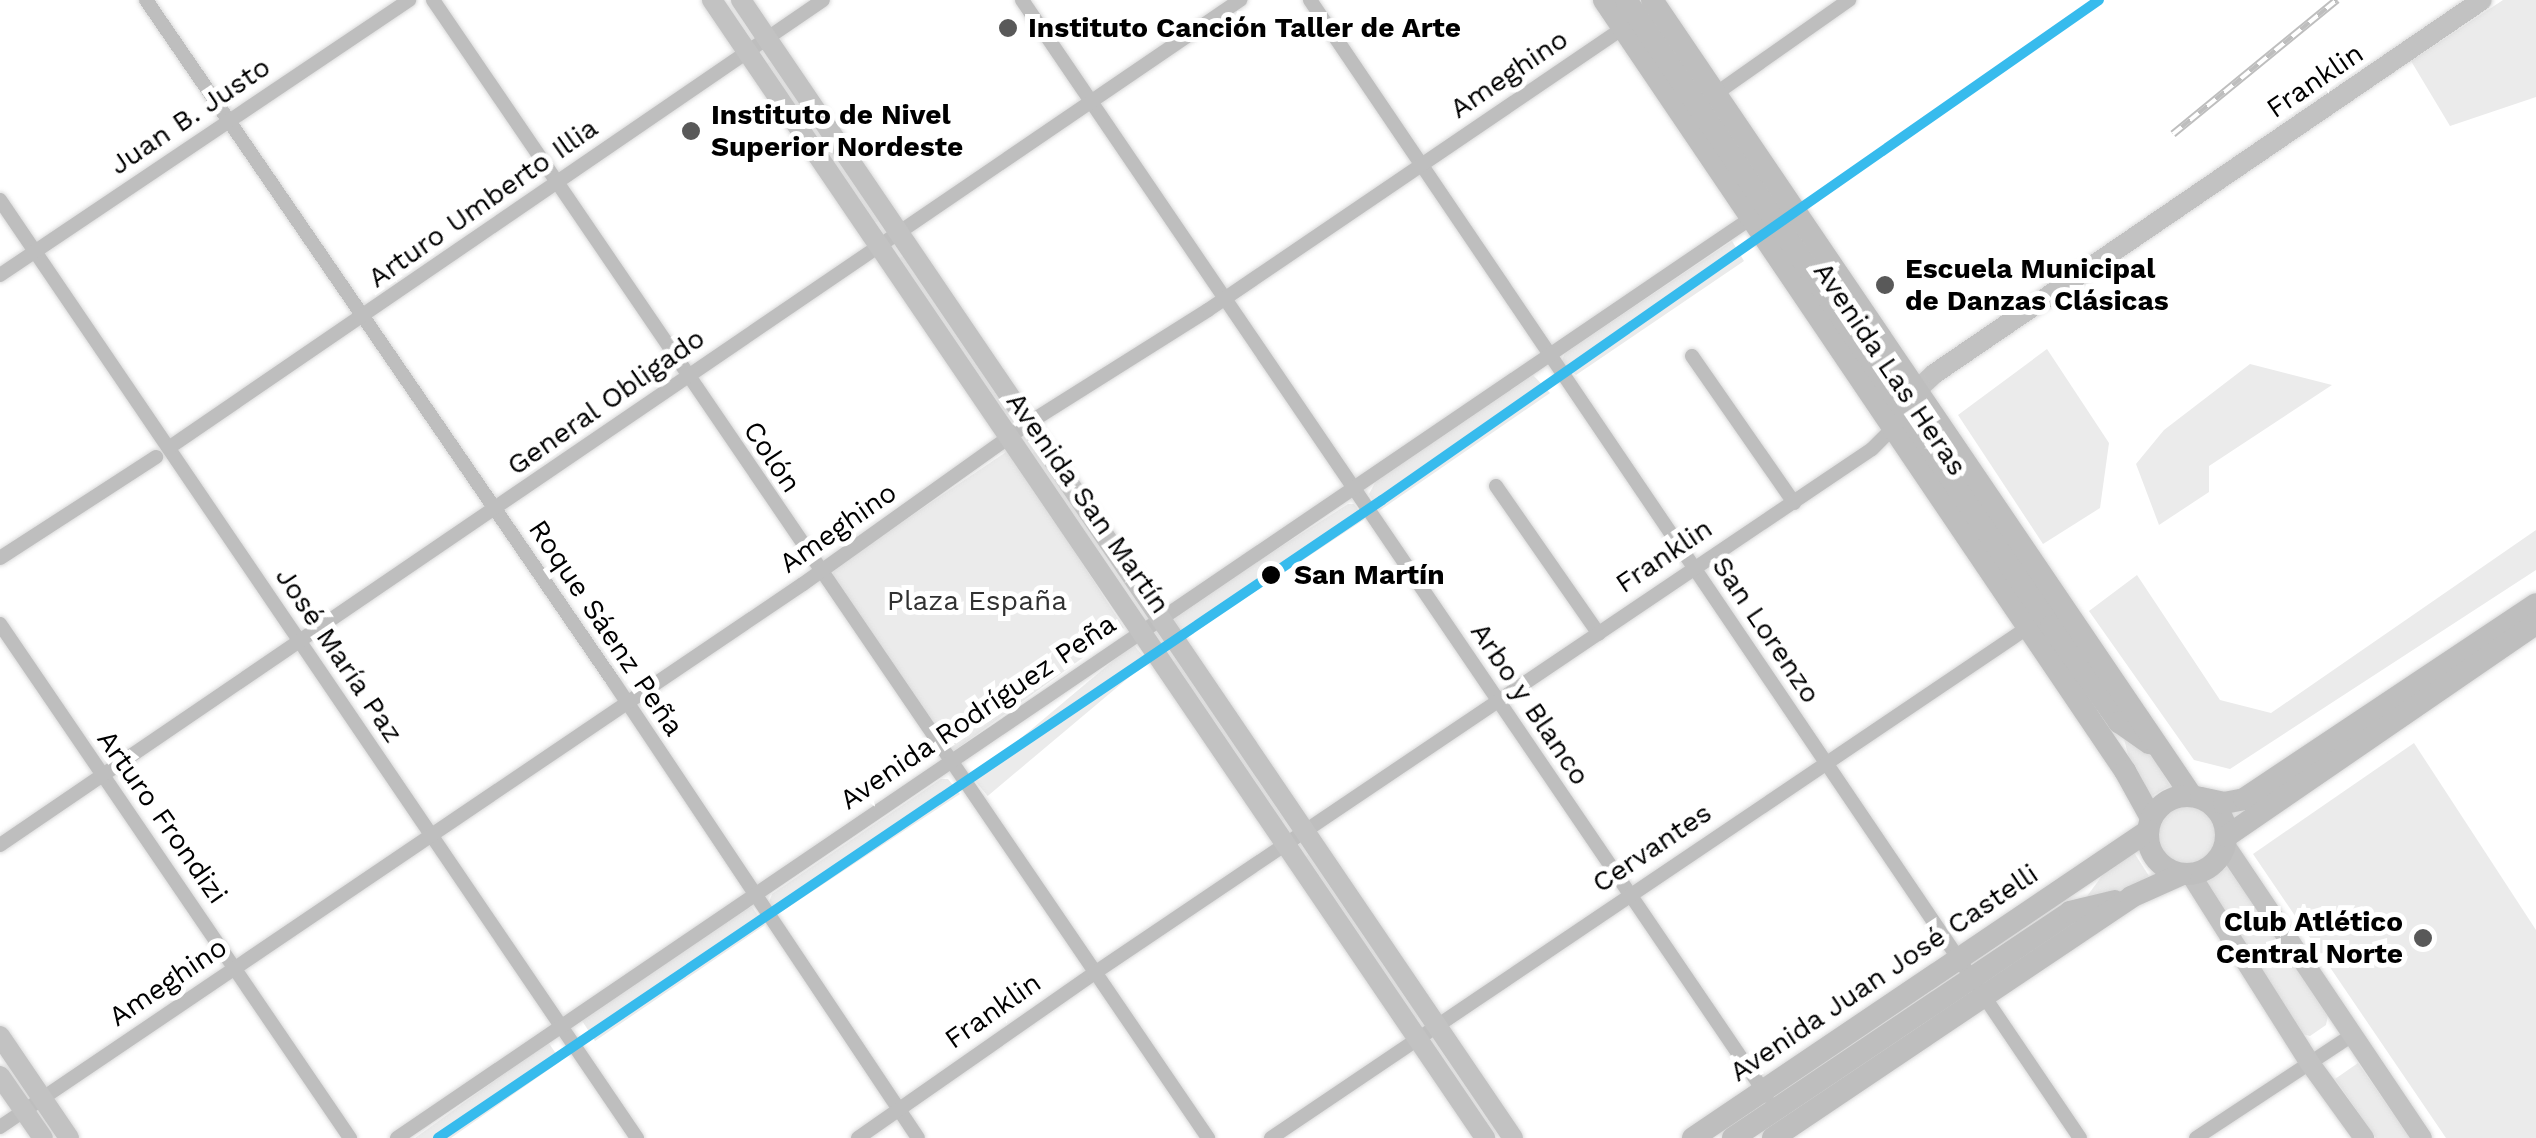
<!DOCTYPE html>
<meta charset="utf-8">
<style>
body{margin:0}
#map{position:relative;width:2536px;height:1138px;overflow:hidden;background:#fff;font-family:"Work Sans",sans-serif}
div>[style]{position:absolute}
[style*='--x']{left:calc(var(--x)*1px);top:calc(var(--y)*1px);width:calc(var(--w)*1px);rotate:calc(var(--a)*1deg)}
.green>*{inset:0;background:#ebebeb;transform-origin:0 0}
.round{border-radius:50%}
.roads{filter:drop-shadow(0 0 2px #dbdbdb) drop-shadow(0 0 2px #dbdbdb)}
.street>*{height:14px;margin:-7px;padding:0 7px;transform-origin:7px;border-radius:7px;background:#bebebe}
.secondary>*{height:20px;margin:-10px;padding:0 10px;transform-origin:10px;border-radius:10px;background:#c2c2c2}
.primary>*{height:22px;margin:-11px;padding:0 11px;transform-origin:11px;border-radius:11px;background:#bebebe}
.primary>.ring{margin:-11px;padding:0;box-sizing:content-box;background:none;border:22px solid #bebebe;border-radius:50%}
.rail>*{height:8px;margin-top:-4px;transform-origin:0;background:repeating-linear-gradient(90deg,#fff 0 11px,#bebebe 0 22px);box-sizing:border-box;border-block:2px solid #bebebe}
.rail-1>*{height:10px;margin:-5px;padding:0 5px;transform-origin:5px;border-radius:5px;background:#37bbed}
.dots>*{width:28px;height:28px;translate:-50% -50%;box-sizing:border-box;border:5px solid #fff;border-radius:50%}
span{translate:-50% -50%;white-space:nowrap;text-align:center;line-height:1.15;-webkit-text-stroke:10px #fff;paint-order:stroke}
.poi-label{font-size:28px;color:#000;font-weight:700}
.left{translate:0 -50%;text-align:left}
.right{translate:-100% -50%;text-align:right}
.street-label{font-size:28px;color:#000}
.stop-label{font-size:28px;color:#000;font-weight:700}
.park-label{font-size:28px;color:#313131}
</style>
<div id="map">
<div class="green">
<div style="clip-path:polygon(2503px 0,2536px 0,2536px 97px,2450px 126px,2411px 61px)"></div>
<div style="clip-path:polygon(772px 61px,882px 221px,871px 223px,766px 64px)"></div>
<div style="clip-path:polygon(1732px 241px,1744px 261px,1576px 375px,1561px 363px,1565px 353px)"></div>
<div style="left:903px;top:256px;width:190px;height:11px;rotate:56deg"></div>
<div style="clip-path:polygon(2047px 349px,2109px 443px,2100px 508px,2043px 544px,1958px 415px)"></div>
<div style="clip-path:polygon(2250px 364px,2332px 385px,2209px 466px,2209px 492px,2159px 525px,2136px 464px,2164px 430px)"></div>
<div style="clip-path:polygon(1533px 375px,1550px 393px,1379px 511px,1369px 494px,1376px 481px)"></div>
<div style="clip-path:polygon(1036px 449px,1104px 547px,1099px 551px,1093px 551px,1030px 456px)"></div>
<div style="clip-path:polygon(1006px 452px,1013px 456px,1124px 628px,955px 750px,948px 750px,832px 581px,834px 568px)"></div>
<div style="clip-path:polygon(1348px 504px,1354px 504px,1365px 519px,1183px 639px,1173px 624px,1178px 612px)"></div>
<div style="clip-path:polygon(2536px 530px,2536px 570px,2230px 769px,2194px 760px,2089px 611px,2137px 575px,2220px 700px,2271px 713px)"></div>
<div style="left:1133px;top:644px;width:23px;height:209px;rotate:50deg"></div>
<div style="clip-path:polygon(1176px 659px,1288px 817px,1280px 823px,1173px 662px)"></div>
<div style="clip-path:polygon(2123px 735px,2156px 760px,2170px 786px,2150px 797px,2132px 770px)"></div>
<div style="clip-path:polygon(2414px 743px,2536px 930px,2536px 1138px,2446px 1138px,2253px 854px)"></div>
<div style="clip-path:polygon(941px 779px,948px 779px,960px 794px,778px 914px,769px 902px,772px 894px)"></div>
<div class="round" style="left:2153px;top:802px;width:68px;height:68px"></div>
<div style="clip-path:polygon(2133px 851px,2149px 876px,2123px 893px,2082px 903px,2107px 869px)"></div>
<div style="left:1309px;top:854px;width:196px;height:4px;rotate:56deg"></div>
<div style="clip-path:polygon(2230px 865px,2329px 1010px,2326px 1025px,2310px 1036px,2299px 1033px,2201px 884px)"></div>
<div style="clip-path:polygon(745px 907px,752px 907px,765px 925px,595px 1041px,581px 1019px)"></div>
<div style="clip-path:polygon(548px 1042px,561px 1061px,451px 1138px,415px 1138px)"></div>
<div style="clip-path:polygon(2358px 1063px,2410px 1138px,2376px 1138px,2335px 1079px)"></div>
</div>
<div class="roads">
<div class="street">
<div style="--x:146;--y:0;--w:826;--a:55.56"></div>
<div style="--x:613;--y:681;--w:549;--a:56.28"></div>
<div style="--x:433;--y:0;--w:1377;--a:55.74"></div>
<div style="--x:1022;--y:0;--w:1325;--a:55.79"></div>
<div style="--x:1310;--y:0;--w:1374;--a:55.92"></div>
<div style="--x:1711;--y:97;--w:169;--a:-35.1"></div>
<div style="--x:0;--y:200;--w:1134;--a:55.82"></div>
<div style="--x:0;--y:275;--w:493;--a:-33.9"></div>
<div style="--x:1692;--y:356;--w:179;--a:55.2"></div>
<div style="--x:170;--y:447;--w:791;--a:-34.39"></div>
<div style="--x:1496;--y:486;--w:180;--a:55.2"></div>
<div style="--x:0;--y:558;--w:186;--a:-32.9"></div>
<div style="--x:0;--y:624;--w:622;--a:55.75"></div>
<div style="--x:0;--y:845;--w:1501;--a:-34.27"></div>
<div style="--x:0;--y:1127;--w:969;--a:-34.07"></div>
<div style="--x:803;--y:584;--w:275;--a:-35.5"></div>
<div style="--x:1027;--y:424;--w:214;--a:-32.2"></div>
<div style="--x:1208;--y:310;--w:505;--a:-34.19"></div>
<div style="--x:397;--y:1138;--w:1644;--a:-34.19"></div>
<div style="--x:858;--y:1138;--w:287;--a:-34.9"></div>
<div style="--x:1093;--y:974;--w:939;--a:-33.98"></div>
<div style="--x:1872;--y:449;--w:33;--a:-45"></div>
<div style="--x:1271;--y:1138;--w:919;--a:-34"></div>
<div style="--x:2196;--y:1138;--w:187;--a:-33.4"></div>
</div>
<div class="secondary">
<div style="--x:712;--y:0;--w:1376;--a:55.81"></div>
<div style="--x:741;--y:0;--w:1375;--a:55.85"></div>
<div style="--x:1918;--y:389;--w:22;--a:-43"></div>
<div style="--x:1934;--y:374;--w:663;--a:-34.31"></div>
<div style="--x:2225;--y:845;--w:353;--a:56.1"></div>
<div style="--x:2191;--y:875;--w:221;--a:57.7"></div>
<div style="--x:2309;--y:1062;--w:94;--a:54.1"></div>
<div style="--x:0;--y:1036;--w:123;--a:55.9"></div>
<div style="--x:0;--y:1076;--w:75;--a:55.3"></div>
</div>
<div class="primary">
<div style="--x:1604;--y:0;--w:931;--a:55.95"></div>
<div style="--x:2125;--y:771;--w:54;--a:61"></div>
<div style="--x:1626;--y:0;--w:757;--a:55.83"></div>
<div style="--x:2051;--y:626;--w:118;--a:54.7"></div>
<div style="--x:2119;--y:722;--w:37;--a:35"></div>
<div style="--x:1652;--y:0;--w:960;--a:55.86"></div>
<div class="ring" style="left:2148px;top:796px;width:56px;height:56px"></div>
<div style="--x:2201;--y:798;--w:24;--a:12"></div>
<div style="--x:2224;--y:803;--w:20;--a:-11"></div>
<div style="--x:2244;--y:799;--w:351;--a:-33.7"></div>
<div style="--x:2227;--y:836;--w:375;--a:-34.5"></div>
<div style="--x:1693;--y:1138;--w:549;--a:-34.01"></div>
<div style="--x:1733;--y:1138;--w:406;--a:-33.8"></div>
<div style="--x:2070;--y:912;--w:46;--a:-13.7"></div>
<div style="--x:1773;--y:1138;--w:432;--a:-33.9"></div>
<div style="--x:2131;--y:897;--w:54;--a:-24.2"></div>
</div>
</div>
<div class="rail">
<div style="--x:2173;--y:134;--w:212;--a:-39.3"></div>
</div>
<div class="rail-1">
<div style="--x:438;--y:1138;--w:1139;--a:-34.05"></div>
<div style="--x:1382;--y:500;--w:874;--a:-34.89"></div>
</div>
<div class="dots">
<div style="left:1008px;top:28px;background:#595959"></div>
<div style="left:691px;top:131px;background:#595959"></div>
<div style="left:1885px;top:285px;background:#595959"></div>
<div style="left:1271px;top:575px;background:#000"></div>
<div style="left:2423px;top:938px;background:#595959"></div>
</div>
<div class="poi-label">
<span class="left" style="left:1028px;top:28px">Instituto Canción Taller de Arte</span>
<span class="left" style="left:711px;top:131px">Instituto de Nivel<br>Superior Nordeste</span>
<span class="left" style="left:1905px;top:285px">Escuela Municipal<br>de Danzas Clásicas</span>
<span class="right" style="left:2403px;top:938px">Club Atlético<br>Central Norte</span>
</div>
<div class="street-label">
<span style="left:1509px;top:74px;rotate:-34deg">Ameghino</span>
<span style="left:2315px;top:81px;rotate:-34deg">Franklin</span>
<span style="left:190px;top:116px;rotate:-34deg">Juan B. Justo</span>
<span style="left:483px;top:203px;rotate:-35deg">Arturo Umberto Illia</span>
<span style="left:1890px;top:369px;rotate:56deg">Avenida Las Heras</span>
<span style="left:606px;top:402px;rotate:-35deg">General Obligado</span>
<span style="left:772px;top:457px;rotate:56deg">Colón</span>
<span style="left:1088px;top:503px;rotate:55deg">Avenida San Martín</span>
<span style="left:838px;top:528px;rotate:-35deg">Ameghino</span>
<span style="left:1664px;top:556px;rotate:-34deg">Franklin</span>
<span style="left:606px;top:628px;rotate:56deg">Roque Sáenz Peña</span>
<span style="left:1766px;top:630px;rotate:56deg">San Lorenzo</span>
<span style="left:339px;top:655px;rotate:56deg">José María Paz</span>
<span style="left:1530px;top:704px;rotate:56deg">Arbo y Blanco</span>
<span style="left:978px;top:712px;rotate:-34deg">Avenida Rodríguez Peña</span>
<span style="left:162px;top:817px;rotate:55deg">Arturo Frondizi</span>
<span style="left:1652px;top:848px;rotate:-34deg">Cervantes</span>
<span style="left:1884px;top:973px;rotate:-34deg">Avenida Juan José Castelli</span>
<span style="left:168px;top:982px;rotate:-34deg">Ameghino</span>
<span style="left:993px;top:1011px;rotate:-35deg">Franklin</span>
</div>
<div class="stop-label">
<span class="left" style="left:1294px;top:575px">San Martín</span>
</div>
<div class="park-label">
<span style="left:977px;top:601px">Plaza España</span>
</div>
</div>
